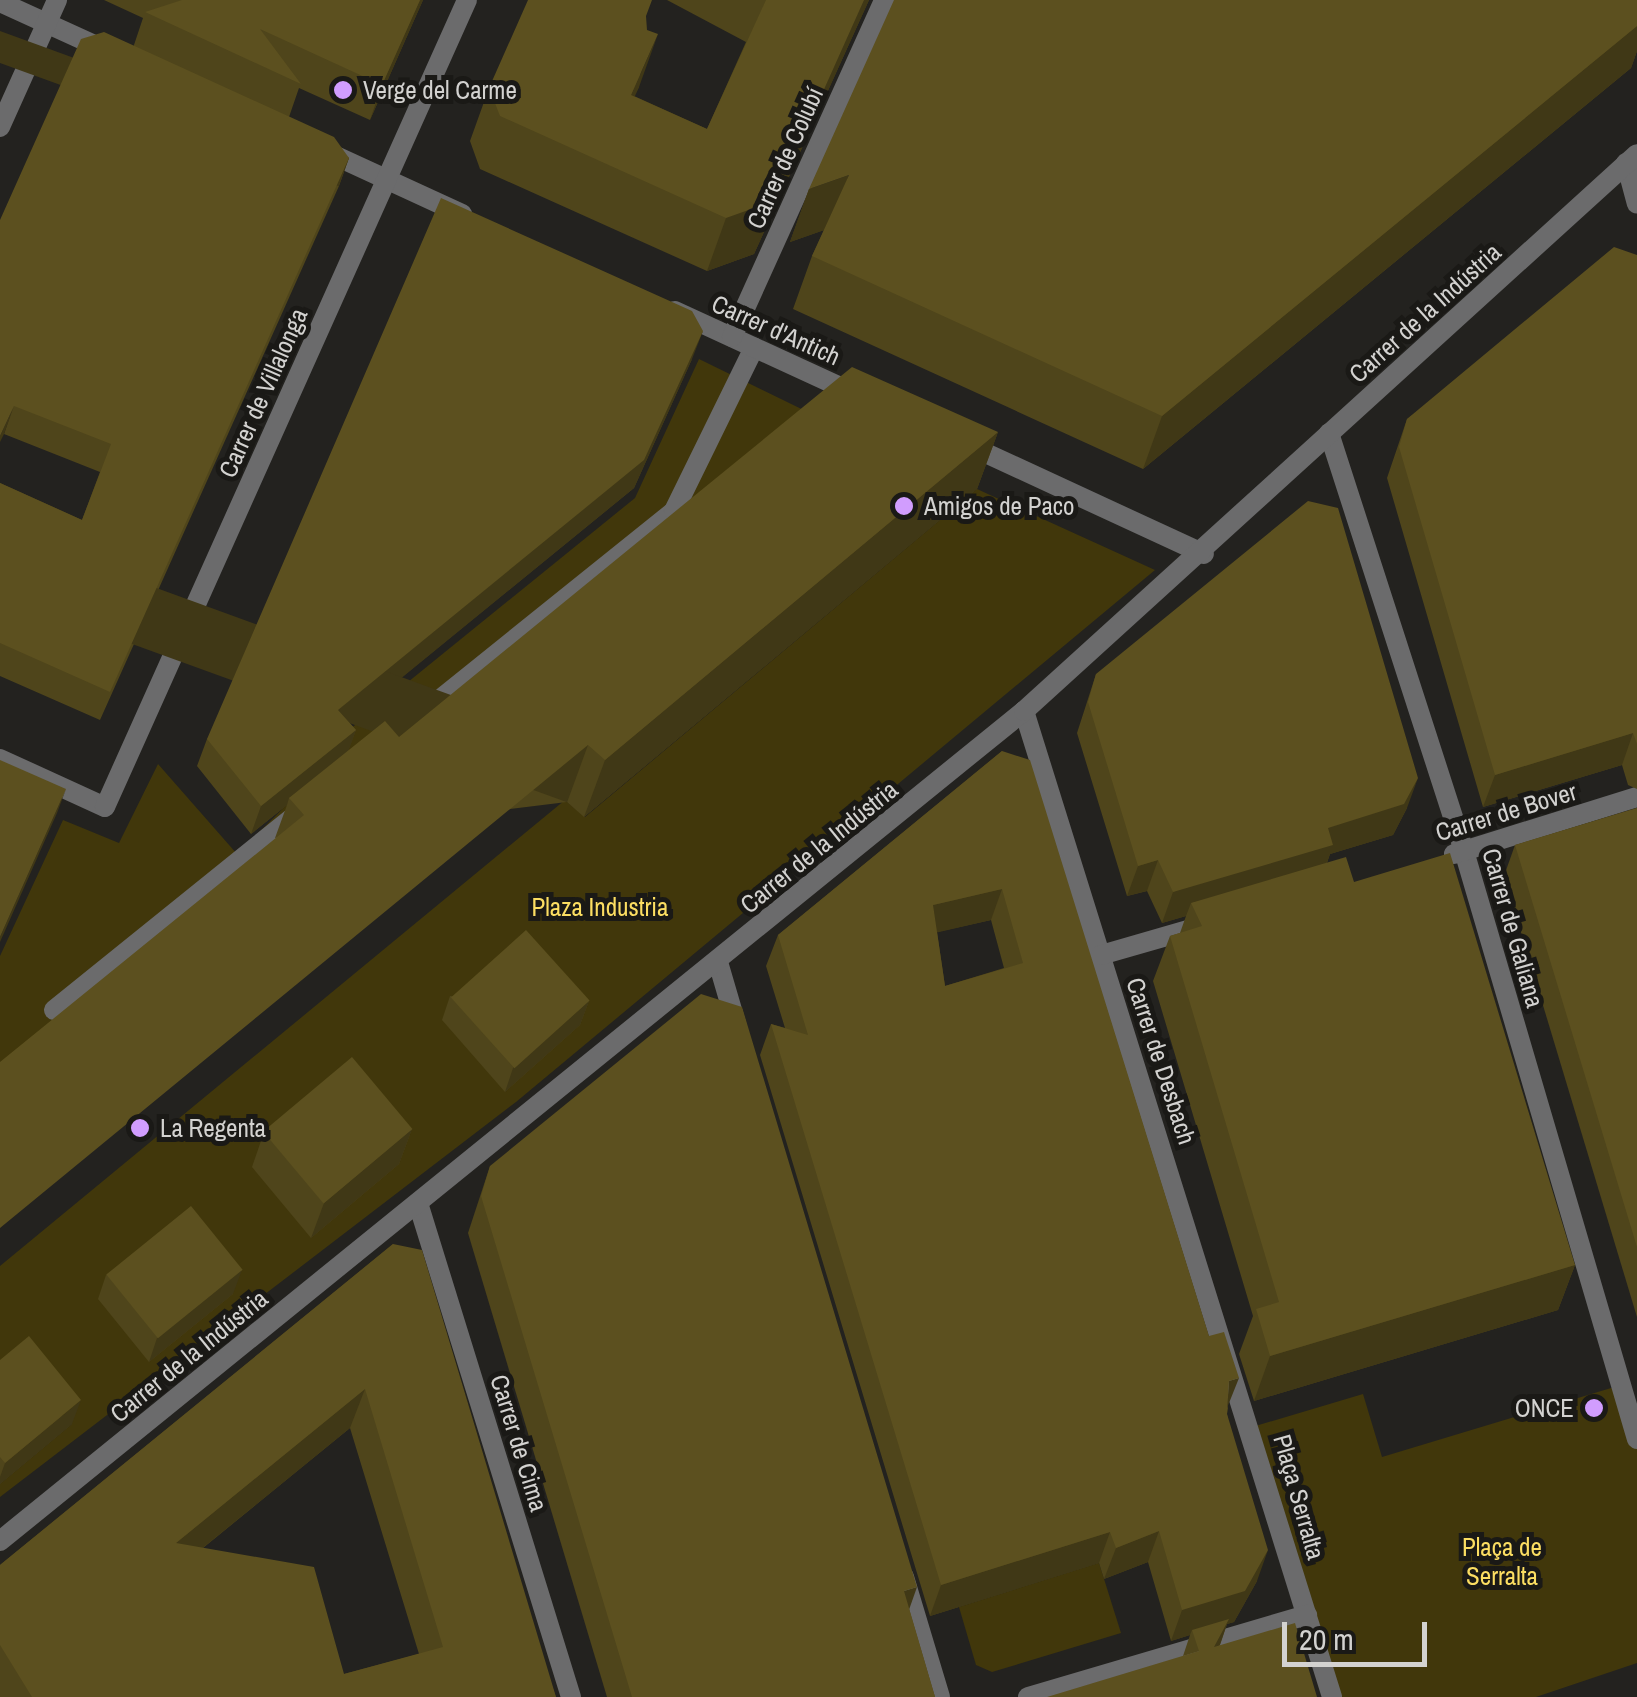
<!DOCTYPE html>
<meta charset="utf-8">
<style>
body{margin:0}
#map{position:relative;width:1637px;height:1697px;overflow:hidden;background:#23221f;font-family:"Archivo Narrow",sans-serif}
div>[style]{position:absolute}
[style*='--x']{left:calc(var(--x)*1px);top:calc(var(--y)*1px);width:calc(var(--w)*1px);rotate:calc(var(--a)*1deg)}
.green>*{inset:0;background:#41370b}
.pedestrian>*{height:20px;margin:-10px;padding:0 10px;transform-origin:10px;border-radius:10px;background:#6b6b6c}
.minor>*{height:20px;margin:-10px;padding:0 10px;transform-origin:10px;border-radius:10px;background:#6b6b6c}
.tertiary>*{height:20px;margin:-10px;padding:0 10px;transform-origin:10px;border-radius:10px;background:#6b6b6c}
.wall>*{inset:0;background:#4f451b}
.shaded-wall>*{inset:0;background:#403816;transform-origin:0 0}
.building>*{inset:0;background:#5c501f;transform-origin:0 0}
.dots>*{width:28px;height:28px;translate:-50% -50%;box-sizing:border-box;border:5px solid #1a1916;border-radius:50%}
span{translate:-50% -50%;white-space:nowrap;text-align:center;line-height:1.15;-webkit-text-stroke:10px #1a1916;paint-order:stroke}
.poi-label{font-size:25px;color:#d3d2d0}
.left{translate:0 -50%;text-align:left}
.right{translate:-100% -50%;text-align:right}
.street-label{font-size:25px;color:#d3d2d0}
.park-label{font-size:25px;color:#fcde62}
.scale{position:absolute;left:1282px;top:1622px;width:145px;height:45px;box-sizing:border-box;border:5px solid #d3d2d0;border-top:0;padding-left:12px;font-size:30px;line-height:35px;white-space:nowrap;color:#d3d2d0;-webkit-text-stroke:8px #1a1916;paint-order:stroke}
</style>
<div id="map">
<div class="green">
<div style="clip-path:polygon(699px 359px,822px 419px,0 1081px,0 956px,63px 820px,119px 843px,158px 764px,237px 854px,342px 750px,339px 738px,635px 498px)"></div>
<div style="clip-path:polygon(977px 489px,1155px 570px,516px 1102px,0 1497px,0 1484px,72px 1424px,0 1377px,0 1266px,565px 800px,585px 817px)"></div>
<div style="clip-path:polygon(1621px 1385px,1637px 1439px,1637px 1663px,1536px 1697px,1332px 1697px,1252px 1427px,1363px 1394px,1382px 1457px)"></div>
<div style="clip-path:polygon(1099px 1563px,1121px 1633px,992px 1672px,976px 1665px,959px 1607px)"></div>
</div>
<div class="pedestrian">
<div style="--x:377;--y:750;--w:381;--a:-38.8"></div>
<div style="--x:674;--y:511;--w:182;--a:-63.9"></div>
<div style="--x:54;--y:1010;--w:311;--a:-38.9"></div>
</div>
<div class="minor">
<div style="--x:0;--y:2;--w:113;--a:24.5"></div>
<div style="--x:0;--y:127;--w:139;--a:-65.8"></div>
<div style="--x:325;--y:151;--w:151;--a:24.7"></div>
<div style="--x:1626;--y:163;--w:42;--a:75"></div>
<div style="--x:675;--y:311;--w:196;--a:24.7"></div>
<div style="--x:732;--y:337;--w:370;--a:-65.7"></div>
<div style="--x:1329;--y:433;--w:439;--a:72.1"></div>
<div style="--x:1464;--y:851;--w:613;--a:73.61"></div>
<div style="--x:966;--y:444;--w:262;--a:24.8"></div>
<div style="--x:1024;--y:711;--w:1033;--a:72.65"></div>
<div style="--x:0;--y:759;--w:115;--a:24.6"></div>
<div style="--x:105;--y:807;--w:884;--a:-65.84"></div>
<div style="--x:1454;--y:854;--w:192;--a:-17.3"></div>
<div style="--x:1101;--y:955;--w:108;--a:-16.1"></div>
<div style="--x:718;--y:962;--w:68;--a:73.7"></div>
<div style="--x:418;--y:1203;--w:517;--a:72.79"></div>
<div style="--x:904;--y:1577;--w:125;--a:73.3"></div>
<div style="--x:1028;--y:1697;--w:291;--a:-16.4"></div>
</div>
<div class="tertiary">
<div style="--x:0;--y:1541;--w:1318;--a:-39.03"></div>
<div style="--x:1024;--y:711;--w:828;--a:-42.26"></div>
</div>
<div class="wall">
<div style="clip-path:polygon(104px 0,423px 0,370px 120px,299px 88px,289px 117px,349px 158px,339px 186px,100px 720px,0 676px,0 483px,82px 520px,100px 472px,4px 434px,143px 18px)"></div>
<div style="clip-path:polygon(667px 0,869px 0,754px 254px,707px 271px,480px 169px,470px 141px,489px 88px,646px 16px,639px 87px,634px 96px,707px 129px,746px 42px)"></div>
<div style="clip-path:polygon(1637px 0,1637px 51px,1631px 68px,1143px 469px,793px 309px,812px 256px,824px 230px,790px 242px,809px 189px)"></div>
<div style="clip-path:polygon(1637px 255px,1637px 789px,1628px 785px,1622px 765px,1483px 807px,1387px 478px,1407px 419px)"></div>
<div style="clip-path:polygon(692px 359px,634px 488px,348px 721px,356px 730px,348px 751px,399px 737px,998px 432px,977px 489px,584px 817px,567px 802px,275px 838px,287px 805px,251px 834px,197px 766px,207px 739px)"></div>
<div style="clip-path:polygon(1096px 674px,1407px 808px,1393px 835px,1330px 854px,1327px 863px,1354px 882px,1575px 1265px,1558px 1310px,1254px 1401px,1239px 1354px,1253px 1316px,1153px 981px,1170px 936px,1180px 933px,1186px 916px,1162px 923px,1147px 891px,1127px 896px,1077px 733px)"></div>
<div style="clip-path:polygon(evenodd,1002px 751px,1228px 1408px,1227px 1414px,1257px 1581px,1234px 1622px,1227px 1624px,1220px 1645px,1183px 1656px,1190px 1635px,1171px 1641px,1148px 1562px,1104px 1579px,1099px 1563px,930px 1616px,760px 1055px,771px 1024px,785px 1028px,766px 966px,778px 935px,1002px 751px,991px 920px,1004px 968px,945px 986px,937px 932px,991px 920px)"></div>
<div style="clip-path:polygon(1637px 808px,1637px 1317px,1504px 876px,1515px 845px)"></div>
<div style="clip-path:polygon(450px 996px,589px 1001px,580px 1025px,505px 1092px,442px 1020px)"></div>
<div style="clip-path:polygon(412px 1129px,399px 1164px,311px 1238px,252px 1167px,264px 1132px)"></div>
<div style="clip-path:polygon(490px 1166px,909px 1609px,935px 1697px,607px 1697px,468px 1233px)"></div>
<div style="clip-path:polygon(evenodd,393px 1244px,556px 1697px,0 1697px,0 1565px,393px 1244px,350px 1428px,419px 1654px,344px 1674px,203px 1548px,350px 1428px)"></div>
<div style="clip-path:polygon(106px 1275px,233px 1294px,149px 1362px,98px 1299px)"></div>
<div style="clip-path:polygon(0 1360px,72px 1424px,0 1484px)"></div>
</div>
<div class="shaded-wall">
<div style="clip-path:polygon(420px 0,423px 0,370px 120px,382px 85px)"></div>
<div style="clip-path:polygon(864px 0,869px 0,754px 254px,707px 271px,726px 218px)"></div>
<div style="clip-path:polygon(1637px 26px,1637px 51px,1631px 68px,1143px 469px,1162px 416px)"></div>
<div style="clip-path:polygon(658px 34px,639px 87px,612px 148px,631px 95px)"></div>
<div style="left:349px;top:158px;width:30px;height:585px;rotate:110deg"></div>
<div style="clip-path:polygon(849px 175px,830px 228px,790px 242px,809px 189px)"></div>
<div style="clip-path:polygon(703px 331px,692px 359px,634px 488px,328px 738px,338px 710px)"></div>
<div style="clip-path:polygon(14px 406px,4px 434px,0 442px,0 436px)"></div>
<div style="clip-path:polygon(998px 432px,977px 489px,584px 817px,605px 760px)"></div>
<div style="clip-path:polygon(356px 730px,346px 758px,289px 798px,287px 805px,251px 834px,261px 806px)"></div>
<div style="clip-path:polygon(1633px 733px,1622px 765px,1483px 807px,1495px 775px)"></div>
<div style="left:588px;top:745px;width:61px;height:761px;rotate:110deg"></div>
<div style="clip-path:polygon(1418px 778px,1407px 808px,1393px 835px,1330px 854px,1322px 876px,1191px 903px,1186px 916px,1162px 923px,1173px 892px,1328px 828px)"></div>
<div style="clip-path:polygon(66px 789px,57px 813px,0 942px,0 937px)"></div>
<div style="clip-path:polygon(1158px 860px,1147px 891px,1127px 896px,1138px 866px)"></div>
<div style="clip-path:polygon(1002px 889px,991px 920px,922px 936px,933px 905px)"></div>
<div style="clip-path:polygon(589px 1001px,580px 1025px,505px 1092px,513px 1068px)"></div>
<div style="clip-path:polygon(412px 1129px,399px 1164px,311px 1238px,324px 1203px)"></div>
<div style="clip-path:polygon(1575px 1265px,1558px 1310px,1254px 1401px,1270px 1356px)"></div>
<div style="clip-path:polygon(242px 1270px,233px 1294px,149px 1362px,157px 1338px)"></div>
<div style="clip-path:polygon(1239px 1378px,1227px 1408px,1229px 1381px)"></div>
<div style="clip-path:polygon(365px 1389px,350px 1428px,162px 1581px,176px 1543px)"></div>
<div style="clip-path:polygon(81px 1400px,72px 1424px,0 1484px,0 1477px,5px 1463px)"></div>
<div style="clip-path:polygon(1159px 1531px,1148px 1562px,1104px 1579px,1116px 1548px)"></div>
<div style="clip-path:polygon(1110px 1532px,1099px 1563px,930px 1616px,941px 1585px)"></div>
<div style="clip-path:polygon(1268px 1550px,1257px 1581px,1234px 1622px,1227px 1624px,1216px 1656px,1214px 1647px,1192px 1630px,1190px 1635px,1171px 1641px,1182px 1610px)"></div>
<div style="clip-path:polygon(917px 1587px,904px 1624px,904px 1591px)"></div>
</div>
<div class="building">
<div style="clip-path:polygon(182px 0,420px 0,382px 85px,260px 29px,301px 84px,145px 12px)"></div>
<div style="clip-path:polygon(528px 0,652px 0,646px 16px,647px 30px,658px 34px,631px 95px,707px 129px,766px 0,864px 0,774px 201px,726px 218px,500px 116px,489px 88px)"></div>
<div style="clip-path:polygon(894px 0,1637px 0,1637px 26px,1162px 416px,812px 256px,849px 175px,809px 189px)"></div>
<div style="clip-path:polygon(104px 32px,334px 137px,349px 158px,110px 692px,0 643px,0 483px,82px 520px,111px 444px,14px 406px,0 436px,0 220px,81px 39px)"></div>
<div style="clip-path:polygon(441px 198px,692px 311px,703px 331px,644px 460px,338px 710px,356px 730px,261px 806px,207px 739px)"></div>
<div style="clip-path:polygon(1614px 247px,1637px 255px,1637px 744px,1633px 733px,1495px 775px,1399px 447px,1407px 419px)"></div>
<div style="clip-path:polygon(852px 367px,998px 432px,605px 760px,588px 745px,0 1228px,0 1062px,304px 815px,289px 798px,385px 721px,399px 737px)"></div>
<div style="clip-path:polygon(1308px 501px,1338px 508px,1418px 778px,1404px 804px,1328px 828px,1333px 845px,1173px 892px,1158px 860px,1138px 866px,1088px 702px,1096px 674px)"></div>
<div style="clip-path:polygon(evenodd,1002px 751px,1030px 760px,1209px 1336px,1224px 1332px,1239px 1378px,1229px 1381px,1227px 1414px,1268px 1550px,1245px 1591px,1182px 1610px,1159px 1531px,1116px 1548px,1110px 1532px,941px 1585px,771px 1024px,808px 1035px,778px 935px,1002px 751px,1002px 889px,1023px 963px,945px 986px,933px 905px,1002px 889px)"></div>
<div style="clip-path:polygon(0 760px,66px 789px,0 937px)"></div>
<div style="clip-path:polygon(1637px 808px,1637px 1247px,1515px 845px)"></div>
<div style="clip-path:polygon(1450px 853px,1575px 1265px,1270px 1356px,1256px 1309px,1279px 1302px,1170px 936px,1202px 926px,1191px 903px,1346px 857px,1354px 882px)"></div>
<div style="left:526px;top:930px;width:95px;height:101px;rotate:48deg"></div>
<div style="clip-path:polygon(701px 994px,742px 1007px,917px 1587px,904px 1591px,935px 1697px,632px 1697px,481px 1196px,490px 1166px)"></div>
<div style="left:352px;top:1057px;width:94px;height:116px;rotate:50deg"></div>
<div style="left:191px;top:1206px;width:82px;height:109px;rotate:51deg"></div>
<div style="clip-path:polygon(evenodd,393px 1244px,422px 1250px,556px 1697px,32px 1697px,0 1645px,0 1565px,393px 1244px,365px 1389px,443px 1647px,344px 1674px,314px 1567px,176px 1543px,365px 1389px)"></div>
<div style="clip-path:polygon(29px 1336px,81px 1400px,5px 1463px,0 1457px,0 1360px)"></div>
<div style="clip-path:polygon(1229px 1619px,1214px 1647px,1295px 1623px,1317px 1697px,1047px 1697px,1199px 1651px,1192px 1630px)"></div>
</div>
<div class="dots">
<div style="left:343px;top:90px;background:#d19dfe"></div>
<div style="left:904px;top:506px;background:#d19dfe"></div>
<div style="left:140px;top:1128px;background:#d19dfe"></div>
<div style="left:1594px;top:1408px;background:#d19dfe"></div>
</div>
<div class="poi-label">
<span class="left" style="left:363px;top:90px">Verge del Carme</span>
<span class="left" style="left:924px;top:506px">Amigos de Paco</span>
<span class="left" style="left:160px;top:1128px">La Regenta</span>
<span class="right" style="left:1574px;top:1408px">ONCE</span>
</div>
<div class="street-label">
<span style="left:785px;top:158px;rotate:-66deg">Carrer de Colubí</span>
<span style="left:1425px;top:313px;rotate:-42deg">Carrer de la Indústria</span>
<span style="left:776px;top:330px;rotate:24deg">Carrer d'Antich</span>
<span style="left:263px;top:393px;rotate:-66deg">Carrer de Villalonga</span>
<span style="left:1506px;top:812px;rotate:-17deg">Carrer de Bover</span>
<span style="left:819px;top:847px;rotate:-39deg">Carrer de la Indústria</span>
<span style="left:1513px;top:928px;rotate:74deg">Carrer de Galiana</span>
<span style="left:1161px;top:1061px;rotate:72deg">Carrer de Desbach</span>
<span style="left:189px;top:1356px;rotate:-39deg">Carrer de la Indústria</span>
<span style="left:519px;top:1443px;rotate:73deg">Carrer de Cima</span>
<span style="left:1299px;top:1497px;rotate:74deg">Plaça Serralta</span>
</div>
<div class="park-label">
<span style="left:600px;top:907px">Plaza Industria</span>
<span style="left:1502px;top:1562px">Plaça de<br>Serralta</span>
</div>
<div class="scale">20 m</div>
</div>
